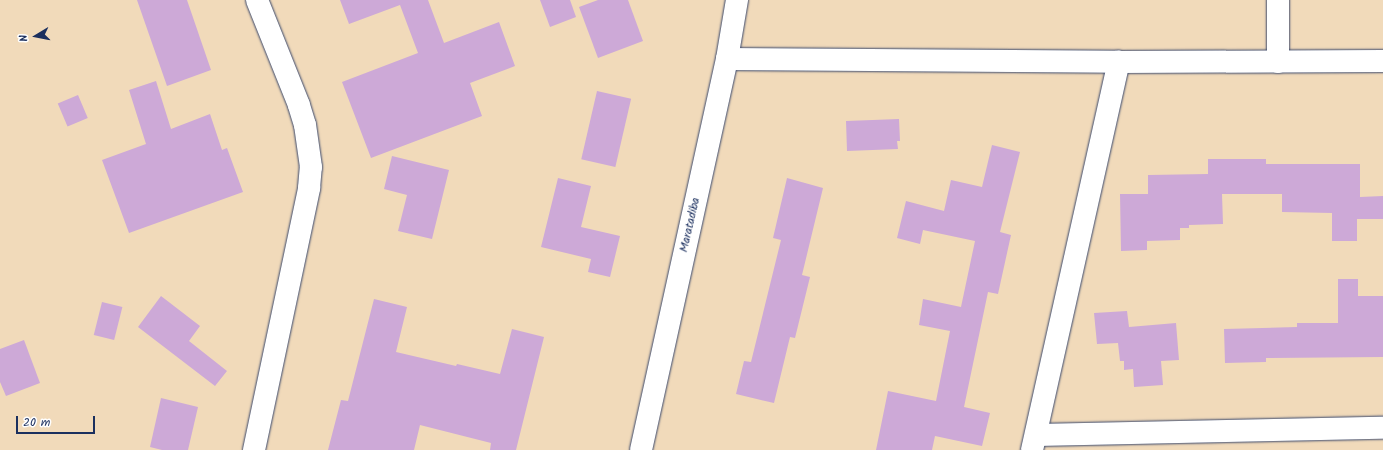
<!DOCTYPE html>
<style>
body{margin:0}
#map{position:relative;width:1383px;height:450px;overflow:hidden;background:#f1daba;font-family:Kalam,sans-serif}
div>[style]{position:absolute}
[style*='--x']{left:calc(var(--x)*1px);top:calc(var(--y)*1px);width:calc(var(--w)*1px);rotate:calc(var(--a)*1deg)}
.building>*{inset:0;background:#cda9d7;transform-origin:0 0}
.roads{filter:drop-shadow(0 0 1px #3b496c) drop-shadow(0 0 1px #3b496c)}
.minor>*{height:22px;margin:-11px;padding:0 11px;transform-origin:11px;border-radius:11px;background:#fff}
.tertiary>*{height:22px;margin:-11px;padding:0 11px;transform-origin:11px;border-radius:11px;background:#fff}
span{translate:-50% -50%;white-space:nowrap;text-align:center;line-height:1.15;-webkit-text-stroke:3.5px #fff;paint-order:stroke}
.street-label{font-size:12px;color:#1b2f5e}
.north{position:absolute;left:16px;top:16px;width:40px;height:40px;-webkit-text-stroke:3px #fff;paint-order:stroke;rotate:260deg;font-size:11px;font-weight:700;line-height:16px;text-align:center;color:#1b2f5e}
.north::after{content:'';display:block;margin:auto;width:14px;height:18px;background:#1b2f5e;clip-path:polygon(50% 0,100% 100%,50% 72%,0 100%)}
.scale{position:absolute;left:16px;top:416px;width:79px;height:18px;box-sizing:border-box;border:2px solid #1b2f5e;border-top:0;padding-left:5px;font-size:12px;line-height:14px;white-space:nowrap;color:#1b2f5e;-webkit-text-stroke:3px #fff;paint-order:stroke}
</style>
<div id="map">
<div class="building">
<div style="clip-path:polygon(137px 0,187px 0,211px 70px,167px 86px)"></div>
<div style="clip-path:polygon(340px 0,428px 0,444px 43px,499px 22px,515px 66px,470px 83px,482px 116px,371px 158px,342px 82px,418px 53px,400px 5px,349px 24px)"></div>
<div style="clip-path:polygon(540px 0,570px 0,576px 17px,550px 27px)"></div>
<div style="clip-path:polygon(598px 0,628px 0,643px 41px,598px 58px,579px 7px)"></div>
<div style="clip-path:polygon(156px 81px,171px 129px,210px 114px,222px 150px,227px 148px,243px 192px,129px 233px,102px 160px,146px 144px,129px 90px)"></div>
<div style="left:597px;top:91px;width:35px;height:70px;rotate:13deg"></div>
<div style="left:78px;top:95px;width:25px;height:22px;rotate:67deg"></div>
<div style="clip-path:polygon(899px 119px,900px 141px,897px 141px,898px 149px,847px 151px,846px 121px)"></div>
<div style="clip-path:polygon(992px 145px,1020px 152px,1000px 232px,1011px 235px,998px 294px,988px 292px,964px 407px,990px 413px,982px 446px,935px 436px,932px 450px,876px 450px,888px 391px,936px 401px,950px 331px,919px 325px,923px 299px,961px 307px,975px 241px,923px 230px,920px 244px,897px 238px,906px 201px,944px 211px,951px 180px,982px 187px)"></div>
<div style="clip-path:polygon(392px 156px,449px 170px,432px 239px,398px 231px,407px 195px,384px 189px)"></div>
<div style="clip-path:polygon(1208px 159px,1266px 159px,1266px 164px,1360px 164px,1360px 197px,1383px 196px,1383px 219px,1357px 219px,1357px 241px,1332px 241px,1332px 213px,1282px 212px,1282px 194px,1222px 194px,1223px 224px,1189px 225px,1189px 228px,1180px 228px,1180px 240px,1147px 241px,1147px 250px,1121px 251px,1120px 194px,1148px 194px,1148px 175px,1208px 174px)"></div>
<div style="clip-path:polygon(558px 178px,591px 186px,581px 227px,620px 236px,610px 277px,588px 272px,591px 259px,541px 247px)"></div>
<div style="clip-path:polygon(787px 178px,823px 188px,802px 275px,810px 277px,795px 338px,790px 337px,774px 403px,736px 394px,744px 361px,751px 362px,781px 240px,773px 238px)"></div>
<div style="clip-path:polygon(1338px 279px,1358px 279px,1358px 296px,1383px 296px,1383px 357px,1266px 358px,1266px 362px,1225px 363px,1224px 329px,1297px 327px,1297px 323px,1338px 323px)"></div>
<div style="clip-path:polygon(161px 296px,200px 326px,189px 341px,227px 371px,215px 386px,138px 327px)"></div>
<div style="clip-path:polygon(374px 299px,407px 307px,396px 352px,456px 366px,457px 364px,500px 374px,512px 329px,544px 337px,516px 450px,490px 450px,491px 443px,420px 425px,414px 450px,328px 450px,341px 400px,348px 401px)"></div>
<div style="left:102px;top:302px;width:21px;height:34px;rotate:14deg"></div>
<div style="clip-path:polygon(1127px 311px,1129px 327px,1176px 323px,1179px 360px,1161px 361px,1163px 385px,1134px 387px,1133px 369px,1124px 370px,1124px 361px,1120px 361px,1118px 343px,1097px 344px,1094px 313px)"></div>
<div style="clip-path:polygon(24px 340px,40px 383px,6px 396px,0 382px,0 349px)"></div>
<div style="clip-path:polygon(161px 398px,198px 407px,188px 450px,162px 450px,150px 447px)"></div>
</div>
<div class="roads">
<div class="minor">
<div style="--x:1278;--y:0;--w:62;--a:90"></div>
<div style="--x:727;--y:59;--w:392;--a:0.4"></div>
<div style="--x:1119;--y:62;--w:264;--a:-0.2"></div>
<div style="--x:1036;--y:435;--w:347;--a:-1.2"></div>
<div style="--x:254;--y:450;--w:268;--a:-78.1"></div>
<div style="--x:309;--y:188;--w:21;--a:-85"></div>
<div style="--x:311;--y:167;--w:42;--a:-98.1"></div>
<div style="--x:305;--y:125;--w:21;--a:-107"></div>
<div style="--x:299;--y:105;--w:113;--a:-111.8"></div>
<div style="--x:1032;--y:450;--w:398;--a:-77.4"></div>
</div>
<div class="tertiary">
<div style="--x:641;--y:450;--w:400;--a:-77.6"></div>
<div style="--x:727;--y:59;--w:60;--a:-80.4"></div>
</div>
</div>
<div class="street-label">
<span style="left:690px;top:225px;rotate:-77deg">Maratadiba</span>
</div>
<div class="north">N</div>
<div class="scale">20 m</div>
</div>
